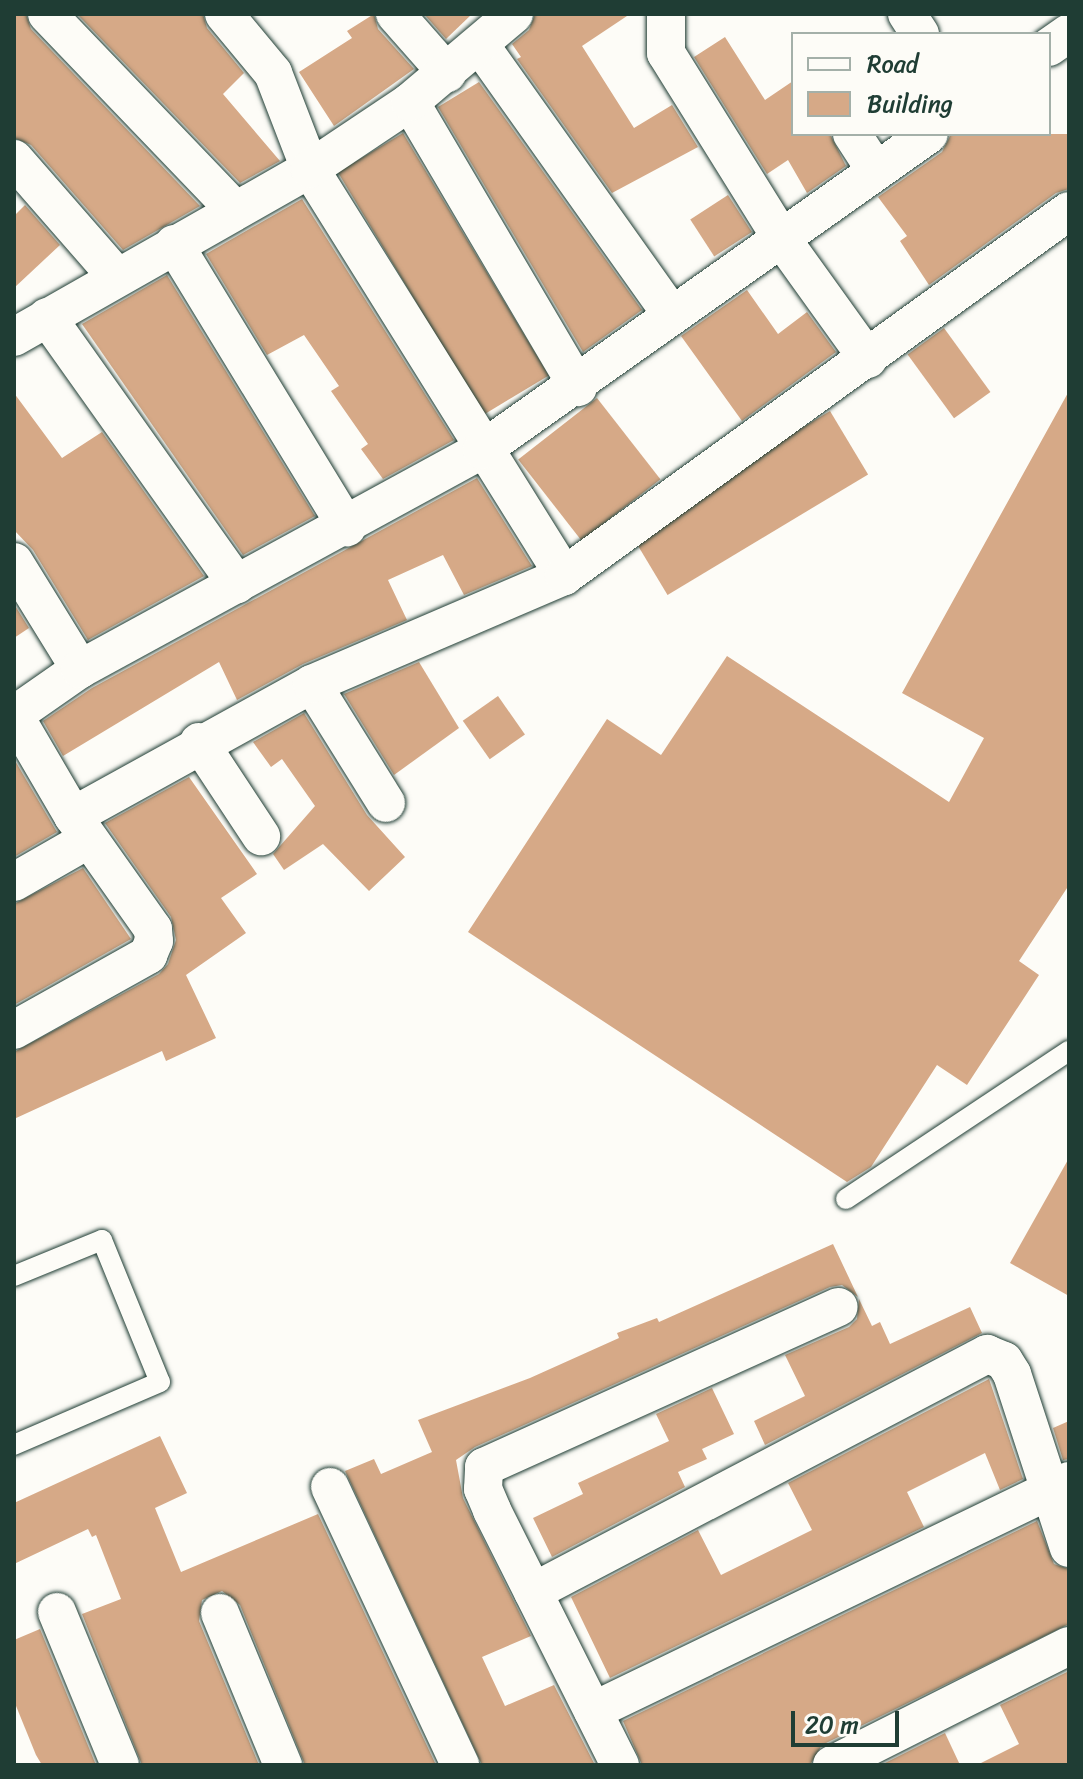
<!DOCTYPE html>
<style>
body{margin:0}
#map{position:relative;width:1083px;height:1779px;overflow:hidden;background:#fdfcf7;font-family:Sriracha,sans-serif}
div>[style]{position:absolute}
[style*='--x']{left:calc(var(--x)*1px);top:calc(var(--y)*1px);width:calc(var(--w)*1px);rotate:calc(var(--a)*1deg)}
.building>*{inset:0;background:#d6a987;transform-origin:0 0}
.roads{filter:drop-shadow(0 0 2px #1f3d34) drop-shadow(0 0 2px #1f3d34)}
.service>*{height:20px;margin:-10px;padding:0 10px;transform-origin:10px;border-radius:10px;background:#fdfcf7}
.minor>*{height:38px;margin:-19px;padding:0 19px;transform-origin:19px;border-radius:19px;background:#fdfcf7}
span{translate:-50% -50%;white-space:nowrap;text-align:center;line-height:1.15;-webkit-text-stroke:6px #fdfcf7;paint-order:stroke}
.frame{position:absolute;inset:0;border:16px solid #1f3d34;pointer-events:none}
.legend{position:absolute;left:791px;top:32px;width:260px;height:104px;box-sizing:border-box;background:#fdfcf7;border:2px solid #a4b0a9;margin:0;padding:10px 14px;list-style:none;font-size:24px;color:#1f3d34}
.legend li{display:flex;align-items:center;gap:16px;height:40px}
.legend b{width:40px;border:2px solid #a4b0a9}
.scale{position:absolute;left:791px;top:1711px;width:108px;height:36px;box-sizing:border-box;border:4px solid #1f3d34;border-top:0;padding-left:10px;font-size:24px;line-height:28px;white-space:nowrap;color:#1f3d34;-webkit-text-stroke:6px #fdfcf7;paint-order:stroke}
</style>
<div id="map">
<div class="building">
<div style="clip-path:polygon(14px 14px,26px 14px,31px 29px,200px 206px,123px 250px,31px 145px,14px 138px)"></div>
<div style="clip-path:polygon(77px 14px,203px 14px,207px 28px,244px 73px,223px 94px,280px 161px,240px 183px)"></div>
<div style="clip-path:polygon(374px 14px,378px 29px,414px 69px,334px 126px,299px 72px,352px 38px,347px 31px)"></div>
<div style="clip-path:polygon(424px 14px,472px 14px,446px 39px)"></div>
<div style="clip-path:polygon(535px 14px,630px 14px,582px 46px,634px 128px,672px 105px,698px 147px,612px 193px,517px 59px,521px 57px,512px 44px,529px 30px)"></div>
<div style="clip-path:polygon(725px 37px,765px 100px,793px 81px,793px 134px,830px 134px,846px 166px,807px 193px,788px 160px,767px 174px,694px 57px)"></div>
<div style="clip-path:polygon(479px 82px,642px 310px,583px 352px,438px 107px)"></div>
<div style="left:403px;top:133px;width:283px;height:76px;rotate:59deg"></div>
<div style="clip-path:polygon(951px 134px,1069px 134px,1069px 189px,1056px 193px,929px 285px,900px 241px,907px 236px,878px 197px,942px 152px)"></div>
<div style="left:728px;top:195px;width:44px;height:45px;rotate:57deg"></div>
<div style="clip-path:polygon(302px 199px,454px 440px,383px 479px,361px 449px,368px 444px,331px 391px,339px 386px,304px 335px,267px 355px,206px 254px)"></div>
<div style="clip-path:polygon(25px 205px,60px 245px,14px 288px,14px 216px)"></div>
<div style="clip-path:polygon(167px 275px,315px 516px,243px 555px,82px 324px)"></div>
<div style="clip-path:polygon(747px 290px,778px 334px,807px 312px,836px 352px,742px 421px,681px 336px)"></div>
<div style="left:944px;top:328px;width:79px;height:45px;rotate:54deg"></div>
<div style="clip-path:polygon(1069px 391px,1069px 885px,1019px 961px,1039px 975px,967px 1085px,937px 1065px,871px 1167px,847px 1182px,468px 932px,607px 719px,661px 755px,727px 656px,949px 802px,984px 738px,902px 693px)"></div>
<div style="clip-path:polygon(14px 393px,62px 458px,102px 432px,204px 576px,88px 640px,33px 550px,14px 530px)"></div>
<div style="left:597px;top:398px;width:103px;height:100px;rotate:52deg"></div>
<div style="left:830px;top:411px;width:74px;height:234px;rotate:59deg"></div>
<div style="clip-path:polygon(477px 478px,532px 566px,464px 595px,443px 555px,388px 580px,407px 620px,303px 664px,237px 700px,219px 662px,63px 756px,43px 721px,92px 688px)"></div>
<div style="clip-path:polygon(14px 604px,29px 628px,14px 638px)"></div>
<div style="clip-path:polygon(419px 662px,459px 728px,394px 775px,344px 694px)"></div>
<div style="left:498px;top:696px;width:47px;height:43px;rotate:55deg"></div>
<div style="clip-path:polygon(304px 713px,367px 815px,405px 857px,369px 891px,323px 844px,284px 870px,273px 854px,315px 806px,282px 759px,271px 767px,253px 742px)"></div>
<div style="clip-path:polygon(14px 759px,57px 832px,14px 857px)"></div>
<div style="clip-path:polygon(189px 777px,257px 874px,221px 898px,246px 933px,186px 975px,216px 1038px,166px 1061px,162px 1051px,14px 1119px,14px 1052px,159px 974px,168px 964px,176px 940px,171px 917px,105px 823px)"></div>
<div style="clip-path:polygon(83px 868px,131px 939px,14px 1005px,14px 904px)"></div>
<div style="clip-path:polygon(1069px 1158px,1069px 1296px,1010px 1263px)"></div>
<div style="clip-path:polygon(833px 1244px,858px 1297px,842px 1285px,830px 1287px,475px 1447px,456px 1460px,463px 1498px,531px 1636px,482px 1657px,505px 1706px,554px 1685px,595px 1765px,482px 1765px,345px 1471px,374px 1459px,381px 1474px,432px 1452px,418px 1420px,530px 1378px,619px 1338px,617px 1333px,657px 1318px,659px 1322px)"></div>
<div style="clip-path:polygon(859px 1299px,872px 1326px,880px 1322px,890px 1344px,970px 1307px,982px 1333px,765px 1445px,754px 1421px,805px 1396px,785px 1355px,849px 1327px,857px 1319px)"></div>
<div style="clip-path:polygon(989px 1379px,1023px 1479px,1000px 1490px,985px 1453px,907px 1492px,924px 1527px,610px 1678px,571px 1597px,698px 1530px,721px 1575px,812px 1530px,788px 1483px)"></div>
<div style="clip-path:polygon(712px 1388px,734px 1434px,702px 1449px,707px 1459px,678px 1472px,685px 1487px,552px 1557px,533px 1518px,583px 1494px,578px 1483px,669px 1441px,656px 1414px)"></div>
<div style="clip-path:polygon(1069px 1421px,1069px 1459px,1063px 1460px,1053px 1428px)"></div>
<div style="clip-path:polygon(160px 1436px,187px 1493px,155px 1508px,181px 1572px,318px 1514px,436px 1765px,305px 1765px,240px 1605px,222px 1591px,202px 1600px,199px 1621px,259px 1765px,142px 1765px,82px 1614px,121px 1599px,96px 1535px,92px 1537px,88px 1529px,14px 1564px,14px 1503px)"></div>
<div style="clip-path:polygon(1037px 1521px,1054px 1564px,1069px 1569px,1069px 1624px,822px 1745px,810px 1765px,642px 1765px,623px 1721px)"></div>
<div style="clip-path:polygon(40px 1629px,96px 1765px,42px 1765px,36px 1755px,14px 1701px,14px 1640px)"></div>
<div style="clip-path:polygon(1069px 1671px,1069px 1765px,977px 1765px,1019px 1744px,1000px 1705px)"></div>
<div style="clip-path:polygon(945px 1733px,960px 1765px,881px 1765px)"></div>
</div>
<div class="roads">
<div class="service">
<div style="--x:846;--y:1199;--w:268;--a:-33.6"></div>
<div style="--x:14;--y:1276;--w:95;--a:-22.2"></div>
<div style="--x:102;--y:1240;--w:153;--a:67.8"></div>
<div style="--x:160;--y:1382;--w:159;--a:156.7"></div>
</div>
<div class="minor">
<div style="--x:47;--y:14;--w:269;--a:46.2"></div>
<div style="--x:224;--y:14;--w:77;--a:50.3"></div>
<div style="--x:273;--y:73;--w:103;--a:68.9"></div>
<div style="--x:310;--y:169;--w:480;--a:58"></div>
<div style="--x:395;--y:14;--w:79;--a:48.6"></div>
<div style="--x:666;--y:14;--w:39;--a:90"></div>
<div style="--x:666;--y:53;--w:218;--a:58.1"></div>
<div style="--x:781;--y:238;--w:149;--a:54.3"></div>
<div style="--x:907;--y:14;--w:24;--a:57"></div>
<div style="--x:480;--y:45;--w:331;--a:54.6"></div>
<div style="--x:1049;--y:47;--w:24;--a:-35"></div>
<div style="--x:410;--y:102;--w:331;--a:59.5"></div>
<div style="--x:852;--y:134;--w:44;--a:57"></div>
<div style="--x:14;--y:159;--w:157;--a:48.9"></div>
<div style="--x:174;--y:244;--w:332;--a:58.6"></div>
<div style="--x:47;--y:317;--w:328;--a:54.6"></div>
<div style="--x:14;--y:337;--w:340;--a:-29.6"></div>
<div style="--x:310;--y:169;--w:120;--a:-33.8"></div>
<div style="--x:410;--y:102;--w:136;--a:-40.2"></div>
<div style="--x:14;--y:562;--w:126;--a:58.3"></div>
<div style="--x:312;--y:684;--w:140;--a:58.1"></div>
<div style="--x:14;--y:715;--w:80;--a:-34.9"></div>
<div style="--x:80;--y:669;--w:458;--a:-28.6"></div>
<div style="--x:482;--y:450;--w:547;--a:-35.26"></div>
<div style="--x:199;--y:742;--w:113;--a:56.6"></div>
<div style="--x:73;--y:816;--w:273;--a:-28.9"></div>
<div style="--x:312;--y:684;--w:274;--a:-23.2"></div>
<div style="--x:564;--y:576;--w:623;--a:-35.86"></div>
<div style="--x:14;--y:882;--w:86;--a:-29.8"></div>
<div style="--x:14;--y:1030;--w:154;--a:-29.2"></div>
<div style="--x:148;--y:955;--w:15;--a:-67"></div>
<div style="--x:154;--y:941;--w:12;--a:-95"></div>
<div style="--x:153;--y:929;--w:138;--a:-125.3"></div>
<div style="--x:73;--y:816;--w:117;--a:-120.3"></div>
<div style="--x:330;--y:1487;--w:307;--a:64.9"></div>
<div style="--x:533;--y:1592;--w:513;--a:-27.66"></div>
<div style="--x:987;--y:1354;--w:18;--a:22"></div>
<div style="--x:1004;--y:1361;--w:15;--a:58"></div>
<div style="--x:1012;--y:1374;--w:183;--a:71.9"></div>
<div style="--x:57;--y:1612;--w:165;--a:67.6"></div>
<div style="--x:220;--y:1613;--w:165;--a:67.5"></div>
<div style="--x:593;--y:1711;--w:529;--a:-25.79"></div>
<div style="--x:620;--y:1765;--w:285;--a:-116.7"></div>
<div style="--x:492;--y:1510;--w:23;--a:-113"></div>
<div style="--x:483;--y:1489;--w:22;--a:-87"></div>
<div style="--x:484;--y:1467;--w:389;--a:-24.3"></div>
<div style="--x:832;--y:1765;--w:265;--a:-26.7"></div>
</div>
</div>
<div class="frame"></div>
<ul class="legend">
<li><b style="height:10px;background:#fdfcf7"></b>Road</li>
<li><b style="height:22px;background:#d6a987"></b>Building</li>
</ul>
<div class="scale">20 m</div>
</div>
